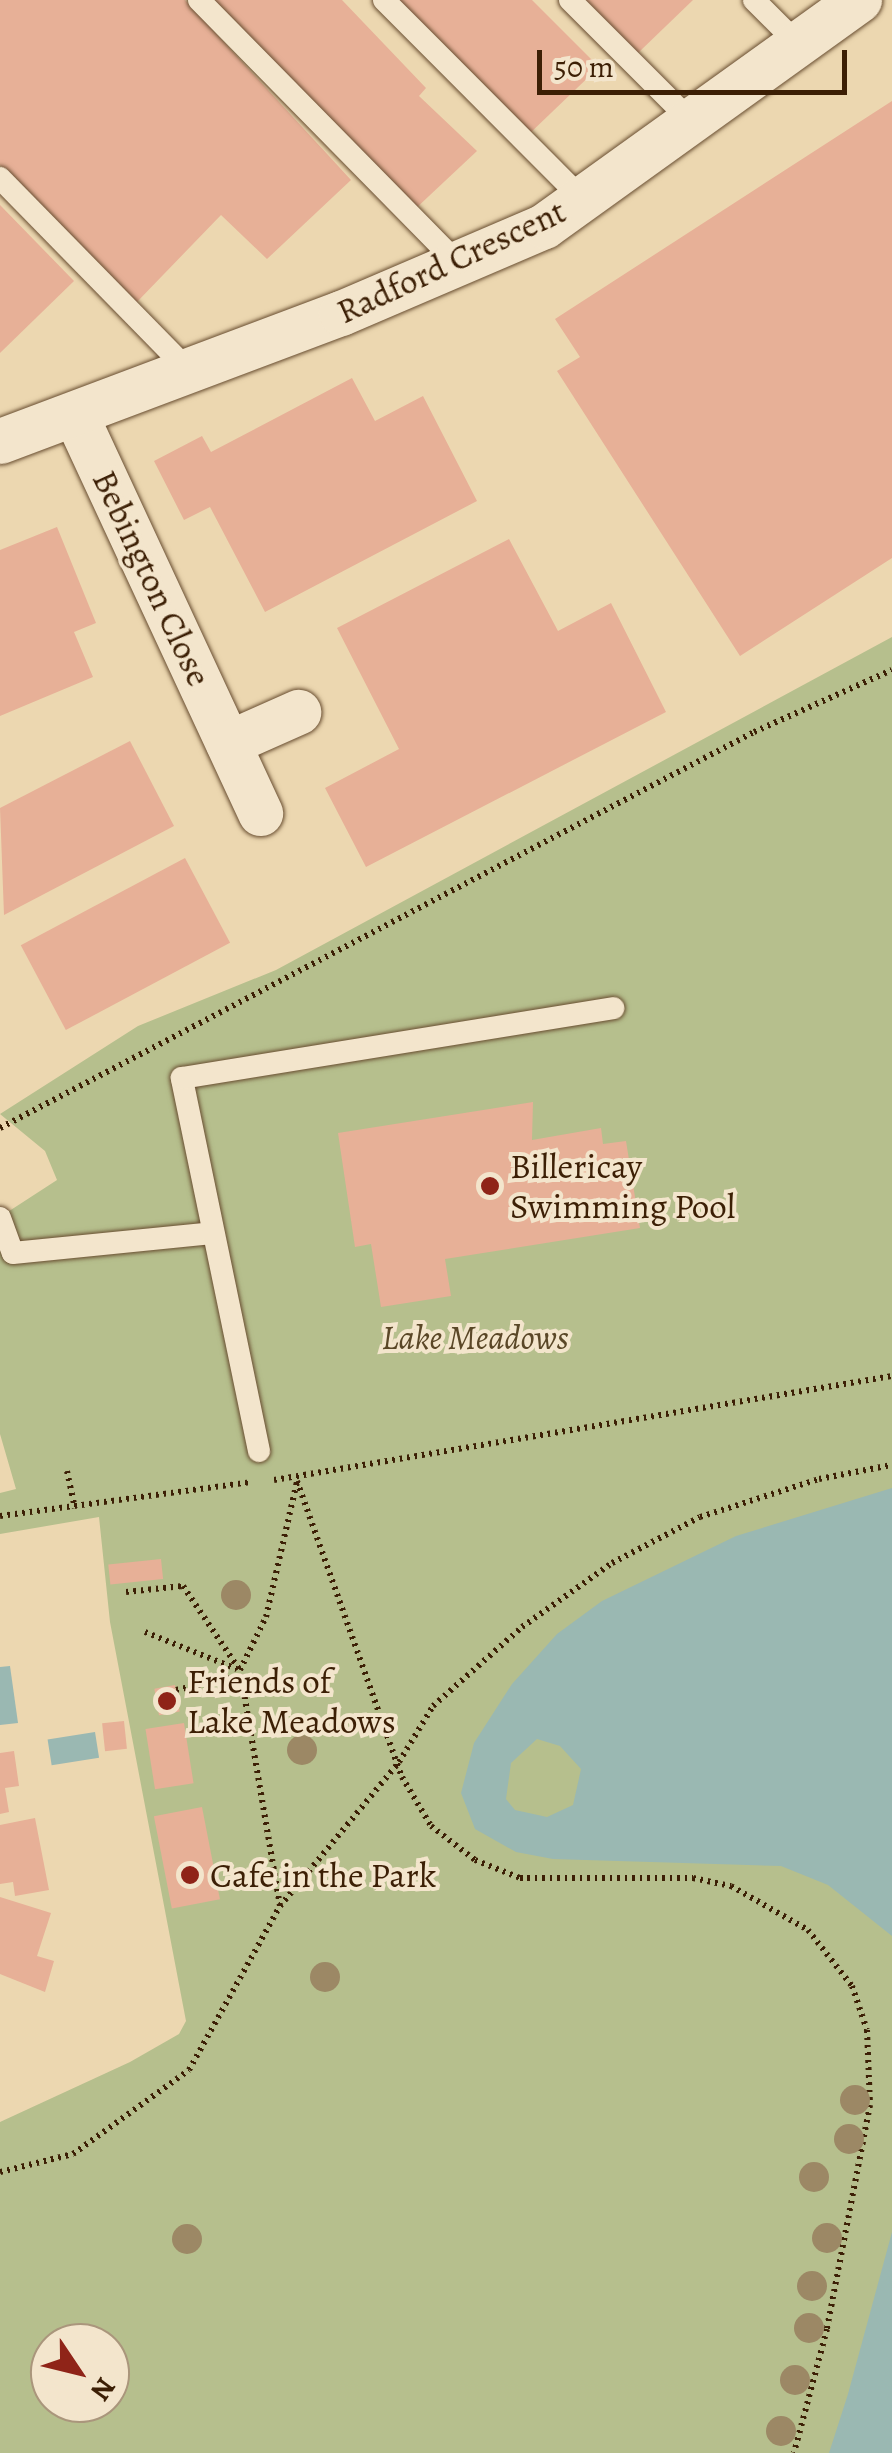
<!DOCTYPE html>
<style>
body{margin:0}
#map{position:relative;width:892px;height:2453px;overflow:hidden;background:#ecd7b0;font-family:Alegreya,serif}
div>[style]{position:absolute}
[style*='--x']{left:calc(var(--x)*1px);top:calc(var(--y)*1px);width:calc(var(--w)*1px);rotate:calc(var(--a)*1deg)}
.green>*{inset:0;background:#b6bf8d}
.water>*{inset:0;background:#9ab8b2;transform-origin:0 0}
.building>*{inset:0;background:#e7b097;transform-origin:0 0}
.path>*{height:6px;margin-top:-3px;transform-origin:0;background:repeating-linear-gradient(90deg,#3c1f05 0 2.5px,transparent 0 7.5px)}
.roads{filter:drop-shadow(0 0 2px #684d30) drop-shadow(0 0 2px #684d30)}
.service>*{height:22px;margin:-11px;padding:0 11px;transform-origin:11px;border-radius:11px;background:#f3e5cc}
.minor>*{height:45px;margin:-22.5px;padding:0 22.5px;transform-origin:22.5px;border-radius:22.5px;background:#f3e5cc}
.trees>*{width:30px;height:30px;margin:-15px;border-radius:50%;background:#9c8865}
.dots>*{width:28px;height:28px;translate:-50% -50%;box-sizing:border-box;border:5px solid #f3e5cc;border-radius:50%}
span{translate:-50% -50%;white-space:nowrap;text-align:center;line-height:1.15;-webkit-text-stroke:8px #f3e5cc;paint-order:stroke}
.street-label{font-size:35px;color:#3c1f05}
.poi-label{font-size:35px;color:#3c1f05}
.left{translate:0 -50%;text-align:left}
.park-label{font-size:35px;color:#5a4727;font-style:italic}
.north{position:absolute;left:30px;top:2323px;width:100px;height:100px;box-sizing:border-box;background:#f3e5cc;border:2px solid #aa967c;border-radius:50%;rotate:125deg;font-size:28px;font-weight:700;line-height:40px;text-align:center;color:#3c1f05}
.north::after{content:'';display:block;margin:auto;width:35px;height:45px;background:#8f2418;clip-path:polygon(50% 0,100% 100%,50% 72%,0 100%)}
.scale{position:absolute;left:537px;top:50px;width:310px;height:45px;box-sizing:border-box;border:5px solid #3c1f05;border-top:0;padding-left:12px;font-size:30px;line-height:35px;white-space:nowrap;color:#3c1f05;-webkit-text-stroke:8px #f3e5cc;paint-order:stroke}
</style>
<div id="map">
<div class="green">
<div style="clip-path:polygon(evenodd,892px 637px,892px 2453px,0 2453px,0 2122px,130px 2062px,179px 2034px,186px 2021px,110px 1622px,99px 1517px,0 1534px,0 1493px,16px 1489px,0 1434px,0 1217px,57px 1180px,45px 1151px,0 1114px,138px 1026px,276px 970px,892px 637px,50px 2343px,110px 2343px,110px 2403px,50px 2403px,50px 2343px)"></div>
</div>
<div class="water">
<div style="clip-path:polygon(evenodd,892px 1488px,892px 1936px,828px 1885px,781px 1866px,553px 1859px,516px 1852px,475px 1829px,461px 1793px,474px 1743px,512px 1684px,557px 1634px,602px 1601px,736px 1536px,892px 1488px,537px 1739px,560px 1746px,581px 1769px,573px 1805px,547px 1817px,515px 1810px,506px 1799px,511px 1763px,537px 1739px)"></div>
<div style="clip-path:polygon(10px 1666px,18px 1723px,0 1725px,0 1667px)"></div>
<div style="left:95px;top:1732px;width:26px;height:48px;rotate:81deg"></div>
<div style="clip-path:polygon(892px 2232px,892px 2453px,829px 2453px,848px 2394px)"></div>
</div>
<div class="building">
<div style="clip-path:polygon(0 0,185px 0,351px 180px,267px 259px,221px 215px,135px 304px,0 165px)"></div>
<div style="clip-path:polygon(206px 0,342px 0,426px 88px,419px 96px,477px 151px,413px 211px)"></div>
<div style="clip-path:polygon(392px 0,532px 0,599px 67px,527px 136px)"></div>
<div style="clip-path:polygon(586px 0,693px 0,638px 53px)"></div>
<div style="clip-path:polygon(892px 101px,892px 558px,740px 656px,557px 371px,580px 357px,555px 319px)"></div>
<div style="clip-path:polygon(0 205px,74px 281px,0 353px)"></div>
<div style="clip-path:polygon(352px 378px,375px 421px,423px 396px,477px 501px,265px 612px,210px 507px,184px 520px,154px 461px,202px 436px,211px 452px)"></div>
<div style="clip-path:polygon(57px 527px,96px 623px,74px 632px,93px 677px,0 716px,0 550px)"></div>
<div style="clip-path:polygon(509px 539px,558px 631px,611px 603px,666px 712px,366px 867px,325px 788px,399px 749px,337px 628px)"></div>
<div style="clip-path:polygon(130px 741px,174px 826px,4px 915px,0 808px)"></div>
<div style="left:185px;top:858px;width:96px;height:186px;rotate:62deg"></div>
<div style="clip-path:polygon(533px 1102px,532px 1140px,601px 1128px,603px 1144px,626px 1141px,640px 1228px,445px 1259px,451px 1296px,381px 1307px,371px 1244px,355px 1247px,338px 1133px)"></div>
<div style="left:161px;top:1559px;width:20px;height:53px;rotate:84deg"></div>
<div style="left:175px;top:1685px;width:27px;height:21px;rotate:80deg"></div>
<div style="left:124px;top:1721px;width:28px;height:22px;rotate:84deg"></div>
<div style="left:184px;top:1723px;width:61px;height:39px;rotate:81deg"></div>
<div style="clip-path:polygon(14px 1751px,19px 1786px,5px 1788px,9px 1812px,0 1814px,0 1753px)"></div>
<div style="left:202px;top:1807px;width:94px;height:49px;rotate:79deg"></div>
<div style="clip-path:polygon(35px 1818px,49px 1890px,15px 1896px,13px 1882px,0 1884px,0 1825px)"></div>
<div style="clip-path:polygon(0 1897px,51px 1913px,37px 1956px,54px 1961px,45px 1992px,0 1974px)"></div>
</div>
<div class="path">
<div style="--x:0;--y:1128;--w:852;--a:-27.71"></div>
<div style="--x:754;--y:732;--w:151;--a:-24.2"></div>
<div style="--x:67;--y:1471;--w:38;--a:78"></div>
<div style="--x:274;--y:1480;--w:627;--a:-9.55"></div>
<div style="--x:297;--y:1481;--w:314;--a:70.5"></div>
<div style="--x:402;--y:1777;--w:57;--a:59.4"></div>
<div style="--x:431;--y:1826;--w:56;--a:37.7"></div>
<div style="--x:475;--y:1860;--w:48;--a:21.8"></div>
<div style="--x:520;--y:1878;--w:173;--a:0"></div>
<div style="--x:693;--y:1878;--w:39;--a:12"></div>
<div style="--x:731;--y:1886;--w:89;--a:29.7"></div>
<div style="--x:808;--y:1930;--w:71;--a:51.8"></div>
<div style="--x:852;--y:1986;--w:46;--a:71.2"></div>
<div style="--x:867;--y:2030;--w:75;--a:87.7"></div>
<div style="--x:870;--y:2105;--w:228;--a:100.9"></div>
<div style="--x:827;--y:2329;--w:128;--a:104.9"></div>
<div style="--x:0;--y:1516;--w:253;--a:-7.7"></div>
<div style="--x:126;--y:1592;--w:57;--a:-6"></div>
<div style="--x:183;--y:1586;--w:100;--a:56"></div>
<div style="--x:145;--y:1632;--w:99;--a:21.9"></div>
<div style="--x:176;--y:1690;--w:66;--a:-12.3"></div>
<div style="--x:280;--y:1906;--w:239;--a:-99.6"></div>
<div style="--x:240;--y:1670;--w:59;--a:-63.9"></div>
<div style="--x:266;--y:1617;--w:139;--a:-77.1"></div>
<div style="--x:0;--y:2172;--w:75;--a:-13.9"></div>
<div style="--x:73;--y:2154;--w:143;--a:-35.9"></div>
<div style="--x:189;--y:2070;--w:188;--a:-61"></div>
<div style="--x:280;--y:1906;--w:187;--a:-50.4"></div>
<div style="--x:399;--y:1762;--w:66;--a:-58.7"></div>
<div style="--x:433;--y:1706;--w:119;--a:-41.6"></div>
<div style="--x:522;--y:1627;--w:110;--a:-35.4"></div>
<div style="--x:612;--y:1563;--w:99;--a:-27.6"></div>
<div style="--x:700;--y:1517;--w:125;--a:-17.7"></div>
<div style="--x:819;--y:1479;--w:74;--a:-10.9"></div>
</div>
<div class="roads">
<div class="service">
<div style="--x:199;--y:0;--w:368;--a:45.5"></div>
<div style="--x:384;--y:0;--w:281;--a:45.1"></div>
<div style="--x:570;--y:0;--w:173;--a:45"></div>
<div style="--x:754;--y:0;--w:64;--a:45"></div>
<div style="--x:0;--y:178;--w:270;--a:45.6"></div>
<div style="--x:0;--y:1218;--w:37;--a:70"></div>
<div style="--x:13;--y:1253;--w:200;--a:-5.7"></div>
<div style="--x:259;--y:1451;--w:381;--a:-101.7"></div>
<div style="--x:182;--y:1078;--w:437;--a:-9.2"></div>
</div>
<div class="minor">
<div style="--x:75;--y:414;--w:440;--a:65.1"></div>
<div style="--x:0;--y:441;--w:364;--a:-20.6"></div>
<div style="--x:341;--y:313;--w:221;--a:-23.2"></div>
<div style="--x:544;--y:226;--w:388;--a:-35.7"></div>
<div style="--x:228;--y:743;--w:77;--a:-23.9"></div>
</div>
</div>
<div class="trees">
<div style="left:236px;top:1595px"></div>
<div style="left:302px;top:1750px"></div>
<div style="left:325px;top:1977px"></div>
<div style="left:855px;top:2100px"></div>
<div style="left:849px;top:2139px"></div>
<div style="left:814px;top:2177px"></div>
<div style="left:827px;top:2238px"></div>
<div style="left:187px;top:2239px"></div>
<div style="left:812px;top:2286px"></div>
<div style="left:809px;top:2328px"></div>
<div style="left:795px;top:2380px"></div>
<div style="left:781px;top:2431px"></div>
</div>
<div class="dots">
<div style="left:490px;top:1186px;background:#8f2418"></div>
<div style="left:167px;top:1701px;background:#8f2418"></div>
<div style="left:190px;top:1875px;background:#8f2418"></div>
</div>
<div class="street-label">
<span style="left:451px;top:261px;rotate:-25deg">Radford Crescent</span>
<span style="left:152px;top:578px;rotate:65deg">Bebington Close</span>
</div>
<div class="poi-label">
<span class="left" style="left:510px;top:1186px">Billericay<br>Swimming Pool</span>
<span class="left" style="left:187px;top:1701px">Friends of<br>Lake Meadows</span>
<span class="left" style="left:210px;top:1875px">Cafe in the Park</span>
</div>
<div class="park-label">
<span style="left:475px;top:1337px">Lake Meadows</span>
</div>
<div class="north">N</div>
<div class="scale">50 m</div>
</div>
